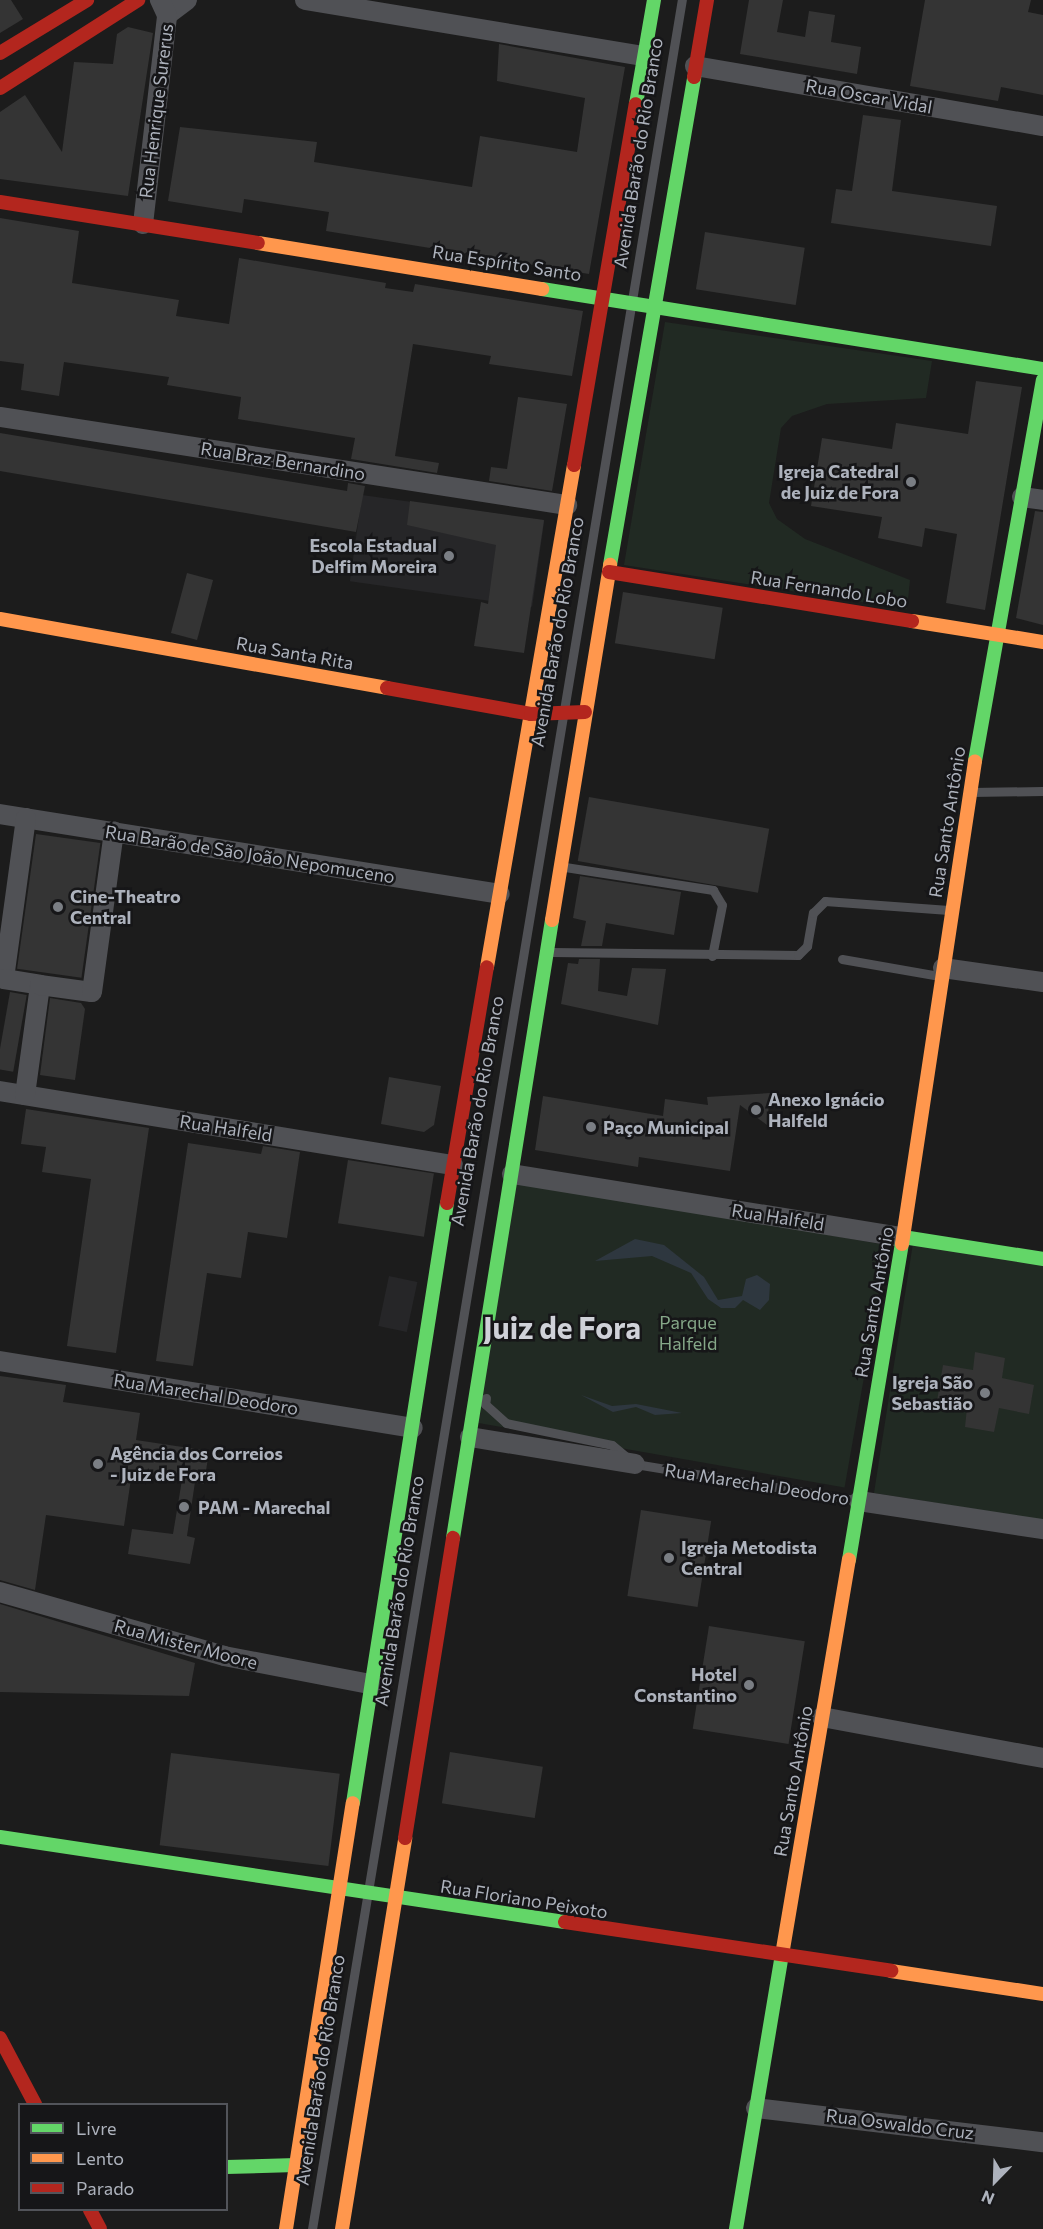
<!DOCTYPE html>
<meta charset="utf-8">
<style>
body{margin:0}
#map{position:relative;width:1043px;height:2229px;overflow:hidden;background:#1c1c1c;font-family:Commissioner,sans-serif}
div>[style]{position:absolute}
[style*='--x']{left:calc(var(--x)*1px);top:calc(var(--y)*1px);width:calc(var(--w)*1px);rotate:calc(var(--a)*1deg)}
.built>*{inset:0;background:#262628;transform-origin:0 0}
.green>*{inset:0;background:#212a23;transform-origin:0 0}
.water>*{inset:0;background:#2e373f}
.building>*{inset:0;background:#343434;transform-origin:0 0}
.lane>*{height:9px;margin:-4.5px;padding:0 4.5px;transform-origin:4.5px;border-radius:4.5px;background:#505155}
.street>*{height:20px;margin:-10px;padding:0 10px;transform-origin:10px;border-radius:10px;background:#505155}
.fast>*{height:14px;margin:-7px;padding:0 7px;transform-origin:7px;border-radius:7px;background:#63d668}
.slow>*{height:14px;margin:-7px;padding:0 7px;transform-origin:7px;border-radius:7px;background:#ff974d}
.jam>*{height:14px;margin:-7px;padding:0 7px;transform-origin:7px;border-radius:7px;background:#b3261e}
.dots>*{width:16px;height:16px;translate:-50% -50%;box-sizing:border-box;border:3px solid #161618;border-radius:50%}
span{translate:-50% -50%;white-space:nowrap;text-align:center;line-height:1.15;-webkit-text-stroke:5px #161618;paint-order:stroke}
.street-label{font-size:18px;color:#adb2bc}
.poi-label{font-size:18px;color:#adb2bc;font-weight:700}
.right{translate:-100% -50%;text-align:right}
.left{translate:0 -50%;text-align:left}
.park-label{font-size:18px;color:#85a788}
.town-label{font-size:30px;color:#cfd1d8;font-weight:700}
.legend{position:absolute;left:18px;top:2103px;width:210px;height:108px;box-sizing:border-box;background:#161618;border:2px solid #52545a;margin:0;padding:8px 10px;list-style:none;font-size:18px;color:#adb2bc}
.legend li{display:flex;align-items:center;gap:12px;height:30px}
.legend b{width:30px;border:2px solid #52545a}
.north{position:absolute;left:965px;top:2151px;width:60px;height:60px;-webkit-text-stroke:4px #161618;paint-order:stroke;rotate:203deg;font-size:16px;font-weight:700;line-height:24px;text-align:center;color:#adb2bc}
.north::after{content:'';display:block;margin:auto;width:21px;height:27px;background:#adb2bc;clip-path:polygon(50% 0,100% 100%,50% 72%,0 100%)}
</style>
<div id="map">
<div class="built">
<div style="left:362px;top:495px;width:184px;height:87px;rotate:8deg"></div>
<div style="left:389px;top:1276px;width:29px;height:51px;rotate:12deg"></div>
</div>
<div class="green">
<div style="clip-path:polygon(665px 322px,932px 361px,926px 398px,827px 404px,792px 416px,781px 428px,769px 503px,777px 519px,805px 539px,910px 580px,907px 609px,624px 565px)"></div>
<div style="left:517px;top:1180px;width:376px;height:246px;rotate:10deg"></div>
<div style="clip-path:polygon(913px 1243px,1043px 1264px,1043px 1520px,874px 1493px)"></div>
</div>
<div class="water">
<div style="clip-path:polygon(635px 1239px,664px 1245px,704px 1277px,718px 1300px,742px 1296px,746px 1279px,757px 1275px,770px 1284px,769px 1300px,760px 1310px,743px 1300px,735px 1308px,721px 1308px,708px 1299px,691px 1273px,652px 1256px,595px 1261px)"></div>
<div style="clip-path:polygon(581px 1395px,612px 1406px,636px 1404px,682px 1413px,655px 1415px,636px 1407px,613px 1412px)"></div>
</div>
<div class="building">
<div style="clip-path:polygon(0 0,11px 0,23px 19px,0 33px)"></div>
<div style="clip-path:polygon(749px 0,783px 0,777px 32px,805px 37px,809px 11px,835px 15px,831px 42px,861px 47px,857px 74px,740px 54px)"></div>
<div style="clip-path:polygon(925px 0,1031px 0,1028px 12px,1043px 15px,1043px 95px,1001px 87px,998px 101px,910px 86px)"></div>
<div style="clip-path:polygon(128px 27px,153px 33px,128px 196px,0 179px,0 112px,25px 95px,62px 152px,74px 62px,113px 64px,117px 34px)"></div>
<div style="clip-path:polygon(499px 44px,625px 67px,589px 274px,326px 231px,329px 212px,244px 199px,242px 213px,168px 201px,180px 127px,317px 142px,314px 162px,472px 187px,480px 136px,577px 152px,585px 98px,497px 81px)"></div>
<div style="clip-path:polygon(863px 115px,901px 120px,892px 191px,997px 206px,991px 246px,831px 223px,836px 189px,852px 191px)"></div>
<div style="clip-path:polygon(0 218px,79px 231px,72px 283px,179px 300px,176px 316px,229px 324px,239px 258px,386px 283px,385px 288px,413px 292px,415px 284px,583px 311px,572px 376px,489px 364px,491px 356px,413px 344px,395px 456px,439px 463px,437px 473px,351px 459px,355px 438px,238px 419px,241px 397px,167px 385px,169px 377px,64px 362px,59px 396px,21px 390px,24px 364px,0 361px)"></div>
<div style="left:705px;top:232px;width:101px;height:58px;rotate:9deg"></div>
<div style="clip-path:polygon(976px 381px,1022px 387px,985px 610px,946px 603px,957px 534px,925px 528px,922px 547px,878px 538px,882px 517px,811px 506px,822px 438px,892px 449px,896px 423px,968px 434px)"></div>
<div style="clip-path:polygon(518px 397px,567px 404px,552px 491px,489px 481px,491px 467px,507px 469px)"></div>
<div style="clip-path:polygon(0 433px,347px 491px,348px 483px,365px 486px,356px 532px,0 471px)"></div>
<div style="clip-path:polygon(410px 501px,544px 520px,524px 653px,474px 646px,481px 602px,488px 604px,496px 545px,407px 525px)"></div>
<div style="clip-path:polygon(1035px 511px,1043px 512px,1043px 625px,1016px 618px)"></div>
<div style="left:187px;top:573px;width:27px;height:62px;rotate:15deg"></div>
<div style="left:623px;top:592px;width:101px;height:52px;rotate:9deg"></div>
<div style="left:589px;top:797px;width:183px;height:65px;rotate:10deg"></div>
<div style="left:36px;top:834px;width:65px;height:136px;rotate:8deg"></div>
<div style="clip-path:polygon(580px 876px,681px 892px,674px 935px,606px 923px,602px 946px,581px 946px,586px 921px,573px 918px)"></div>
<div style="clip-path:polygon(579px 959px,600px 959px,598px 991px,627px 996px,632px 968px,666px 969px,658px 1025px,561px 1004px,568px 963px,578px 964px)"></div>
<div style="left:10px;top:992px;width:17px;height:78px;rotate:10deg"></div>
<div style="clip-path:polygon(50px 998px,81px 1003px,85px 1009px,75px 1080px,40px 1075px)"></div>
<div style="clip-path:polygon(389px 1077px,441px 1086px,434px 1125px,424px 1132px,381px 1124px)"></div>
<div style="clip-path:polygon(770px 1093px,767px 1125px,740px 1105px,730px 1171px,639px 1157px,638px 1167px,535px 1150px,543px 1096px,663px 1116px,665px 1099px,708px 1105px,707px 1097px)"></div>
<div style="clip-path:polygon(26px 1109px,149px 1128px,116px 1353px,67px 1346px,91px 1179px,42px 1172px,46px 1147px,21px 1144px)"></div>
<div style="clip-path:polygon(188px 1143px,261px 1154px,263px 1146px,300px 1152px,287px 1238px,248px 1232px,241px 1278px,207px 1273px,193px 1366px,156px 1361px)"></div>
<div style="left:348px;top:1160px;width:87px;height:64px;rotate:9deg"></div>
<div style="clip-path:polygon(975px 1352px,1005px 1358px,1002px 1378px,1034px 1385px,1029px 1414px,999px 1408px,994px 1432px,965px 1427px,967px 1408px,937px 1401px,943px 1365px,973px 1370px)"></div>
<div style="clip-path:polygon(0 1376px,66px 1385px,63px 1402px,140px 1413px,136px 1440px,209px 1451px,204px 1484px,195px 1482px,187px 1536px,195px 1538px,190px 1564px,128px 1554px,132px 1529px,173px 1534px,182px 1480px,132px 1472px,124px 1526px,46px 1515px,35px 1590px,0 1580px)"></div>
<div style="left:641px;top:1510px;width:71px;height:87px;rotate:9deg"></div>
<div style="clip-path:polygon(0 1604px,195px 1663px,189px 1696px,0 1692px)"></div>
<div style="left:709px;top:1626px;width:97px;height:104px;rotate:9deg"></div>
<div style="left:450px;top:1752px;width:94px;height:52px;rotate:9deg"></div>
<div style="left:171px;top:1753px;width:170px;height:93px;rotate:7deg"></div>
</div>
<div class="lane">
<div style="--x:971;--y:792;--w:72;--a:-0.8"></div>
<div style="--x:565;--y:867;--w:150;--a:8.8"></div>
<div style="--x:713;--y:890;--w:17;--a:59"></div>
<div style="--x:722;--y:905;--w:52;--a:101.1"></div>
<div style="--x:551;--y:952;--w:247;--a:0.7"></div>
<div style="--x:798;--y:955;--w:13;--a:-45"></div>
<div style="--x:807;--y:946;--w:34;--a:-80"></div>
<div style="--x:813;--y:913;--w:17;--a:-45"></div>
<div style="--x:825;--y:901;--w:124;--a:4.2"></div>
<div style="--x:842;--y:959;--w:98;--a:9.9"></div>
<div style="--x:486;--y:1398;--w:6;--a:99"></div>
<div style="--x:485;--y:1404;--w:28;--a:42"></div>
<div style="--x:506;--y:1423;--w:108;--a:11.7"></div>
<div style="--x:612;--y:1445;--w:30;--a:40"></div>
<div style="--x:635;--y:1464;--w:224;--a:9.3"></div>
<div style="--x:312;--y:2229;--w:2260;--a:-80.58"></div>
</div>
<div class="street">
<div style="--x:305;--y:0;--w:345;--a:9.4"></div>
<div style="--x:167;--y:15;--w:25;--a:-37"></div>
<div style="--x:695;--y:66;--w:353;--a:9.8"></div>
<div style="--x:143;--y:224;--w:210;--a:-83.4"></div>
<div style="--x:167;--y:15;--w:17;--a:-115"></div>
<div style="--x:0;--y:417;--w:574;--a:8.82"></div>
<div style="--x:1022;--y:497;--w:21;--a:8"></div>
<div style="--x:0;--y:814;--w:506;--a:9.09"></div>
<div style="--x:26;--y:818;--w:162;--a:97.8"></div>
<div style="--x:4;--y:979;--w:36;--a:9"></div>
<div style="--x:943;--y:968;--w:101;--a:8"></div>
<div style="--x:0;--y:1091;--w:459;--a:9.3"></div>
<div style="--x:25;--y:1095;--w:111;--a:-82.2"></div>
<div style="--x:40;--y:985;--w:52;--a:7.7"></div>
<div style="--x:92;--y:992;--w:162;--a:-82.2"></div>
<div style="--x:512;--y:1174;--w:396;--a:9.2"></div>
<div style="--x:0;--y:1361;--w:418;--a:9.2"></div>
<div style="--x:470;--y:1437;--w:167;--a:9.3"></div>
<div style="--x:859;--y:1501;--w:186;--a:8.7"></div>
<div style="--x:0;--y:1592;--w:233;--a:15.9"></div>
<div style="--x:224;--y:1656;--w:153;--a:10.9"></div>
<div style="--x:822;--y:1717;--w:225;--a:10.5"></div>
<div style="--x:756;--y:2108;--w:289;--a:6.8"></div>
</div>
<div class="fast">
<div style="--x:636;--y:104;--w:106;--a:-80.2"></div>
<div style="--x:542;--y:289;--w:507;--a:9.07"></div>
<div style="--x:610;--y:565;--w:495;--a:-80.2"></div>
<div style="--x:975;--y:761;--w:387;--a:-79.9"></div>
<div style="--x:903;--y:1237;--w:142;--a:8.9"></div>
<div style="--x:453;--y:1538;--w:626;--a:-80.9"></div>
<div style="--x:849;--y:1560;--w:320;--a:-80.5"></div>
<div style="--x:353;--y:1803;--w:607;--a:-81.1"></div>
<div style="--x:0;--y:1837;--w:571;--a:8.56"></div>
<div style="--x:226;--y:2167;--w:70;--a:-1.6"></div>
<div style="--x:736;--y:2229;--w:278;--a:-80.5"></div>
</div>
<div class="slow">
<div style="--x:258;--y:243;--w:288;--a:9.2"></div>
<div style="--x:0;--y:619;--w:393;--a:10.1"></div>
<div style="--x:912;--y:621;--w:133;--a:9.1"></div>
<div style="--x:552;--y:920;--w:360;--a:-80.7"></div>
<div style="--x:487;--y:967;--w:509;--a:-80.17"></div>
<div style="--x:902;--y:1244;--w:488;--a:-81.4"></div>
<div style="--x:782;--y:1955;--w:401;--a:-80.4"></div>
<div style="--x:891;--y:1971;--w:154;--a:8.6"></div>
<div style="--x:286;--y:2229;--w:431;--a:-81.1"></div>
<div style="--x:342;--y:2229;--w:396;--a:-80.8"></div>
</div>
<div class="jam">
<div style="--x:0;--y:53;--w:102;--a:-31.3"></div>
<div style="--x:694;--y:77;--w:78;--a:-80.4"></div>
<div style="--x:0;--y:88;--w:164;--a:-32.5"></div>
<div style="--x:0;--y:202;--w:261;--a:9"></div>
<div style="--x:574;--y:465;--w:366;--a:-80.3"></div>
<div style="--x:609;--y:572;--w:307;--a:9.2"></div>
<div style="--x:387;--y:688;--w:146;--a:10.2"></div>
<div style="--x:531;--y:714;--w:54;--a:-2.1"></div>
<div style="--x:447;--y:1203;--w:239;--a:-80.4"></div>
<div style="--x:405;--y:1838;--w:304;--a:-80.9"></div>
<div style="--x:565;--y:1922;--w:330;--a:8.5"></div>
<div style="--x:0;--y:2038;--w:75;--a:62.1"></div>
<div style="--x:90;--y:2210;--w:21;--a:62"></div>
</div>
<div class="dots">
<div style="left:911px;top:482px;background:#7a7e84"></div>
<div style="left:449px;top:556px;background:#7a7e84"></div>
<div style="left:58px;top:907px;background:#7a7e84"></div>
<div style="left:756px;top:1110px;background:#7a7e84"></div>
<div style="left:591px;top:1127px;background:#7a7e84"></div>
<div style="left:985px;top:1393px;background:#7a7e84"></div>
<div style="left:98px;top:1464px;background:#7a7e84"></div>
<div style="left:184px;top:1507px;background:#7a7e84"></div>
<div style="left:669px;top:1558px;background:#7a7e84"></div>
<div style="left:749px;top:1685px;background:#7a7e84"></div>
</div>
<div class="street-label">
<span style="left:869px;top:96px;rotate:10deg">Rua Oscar Vidal</span>
<span style="left:156px;top:111px;rotate:-83deg">Rua Henrique Surerus</span>
<span style="left:638px;top:153px;rotate:-81deg">Avenida Barão do Rio Branco</span>
<span style="left:507px;top:263px;rotate:9deg">Rua Espírito Santo</span>
<span style="left:283px;top:461px;rotate:9deg">Rua Braz Bernardino</span>
<span style="left:829px;top:589px;rotate:9deg">Rua Fernando Lobo</span>
<span style="left:557px;top:632px;rotate:-80deg">Avenida Barão do Rio Branco</span>
<span style="left:295px;top:653px;rotate:10deg">Rua Santa Rita</span>
<span style="left:947px;top:822px;rotate:-81deg">Rua Santo Antônio</span>
<span style="left:250px;top:854px;rotate:9deg">Rua Barão de São João Nepomuceno</span>
<span style="left:477px;top:1111px;rotate:-80deg">Avenida Barão do Rio Branco</span>
<span style="left:226px;top:1128px;rotate:9deg">Rua Halfeld</span>
<span style="left:778px;top:1217px;rotate:9deg">Rua Halfeld</span>
<span style="left:874px;top:1302px;rotate:-80deg">Rua Santo Antônio</span>
<span style="left:206px;top:1394px;rotate:9deg">Rua Marechal Deodoro</span>
<span style="left:757px;top:1484px;rotate:9deg">Rua Marechal Deodoro</span>
<span style="left:399px;top:1591px;rotate:-81deg">Avenida Barão do Rio Branco</span>
<span style="left:186px;top:1644px;rotate:15deg">Rua Mister Moore</span>
<span style="left:793px;top:1781px;rotate:-80deg">Rua Santo Antônio</span>
<span style="left:524px;top:1899px;rotate:9deg">Rua Floriano Peixoto</span>
<span style="left:320px;top:2070px;rotate:-81deg">Avenida Barão do Rio Branco</span>
<span style="left:900px;top:2124px;rotate:7deg">Rua Oswaldo Cruz</span>
</div>
<div class="poi-label">
<span class="right" style="left:899px;top:482px">Igreja Catedral<br>de Juiz de Fora</span>
<span class="right" style="left:437px;top:556px">Escola Estadual<br>Delfim Moreira</span>
<span class="left" style="left:70px;top:907px">Cine-Theatro<br>Central</span>
<span class="left" style="left:768px;top:1110px">Anexo Ignácio<br>Halfeld</span>
<span class="left" style="left:603px;top:1127px">Paço Municipal</span>
<span class="right" style="left:973px;top:1393px">Igreja São<br>Sebastião</span>
<span class="left" style="left:110px;top:1464px">Agência dos Correios<br>- Juiz de Fora</span>
<span class="left" style="left:198px;top:1507px">PAM - Marechal</span>
<span class="left" style="left:681px;top:1558px">Igreja Metodista<br>Central</span>
<span class="right" style="left:737px;top:1685px">Hotel<br>Constantino</span>
</div>
<div class="park-label">
<span style="left:688px;top:1333px">Parque<br>Halfeld</span>
</div>
<div class="town-label">
<span style="left:562px;top:1327px">Juiz de Fora</span>
</div>
<ul class="legend">
<li><b style="height:8px;background:#63d668"></b>Livre</li>
<li><b style="height:8px;background:#ff974d"></b>Lento</li>
<li><b style="height:8px;background:#b3261e"></b>Parado</li>
</ul>
<div class="north">N</div>
</div>
